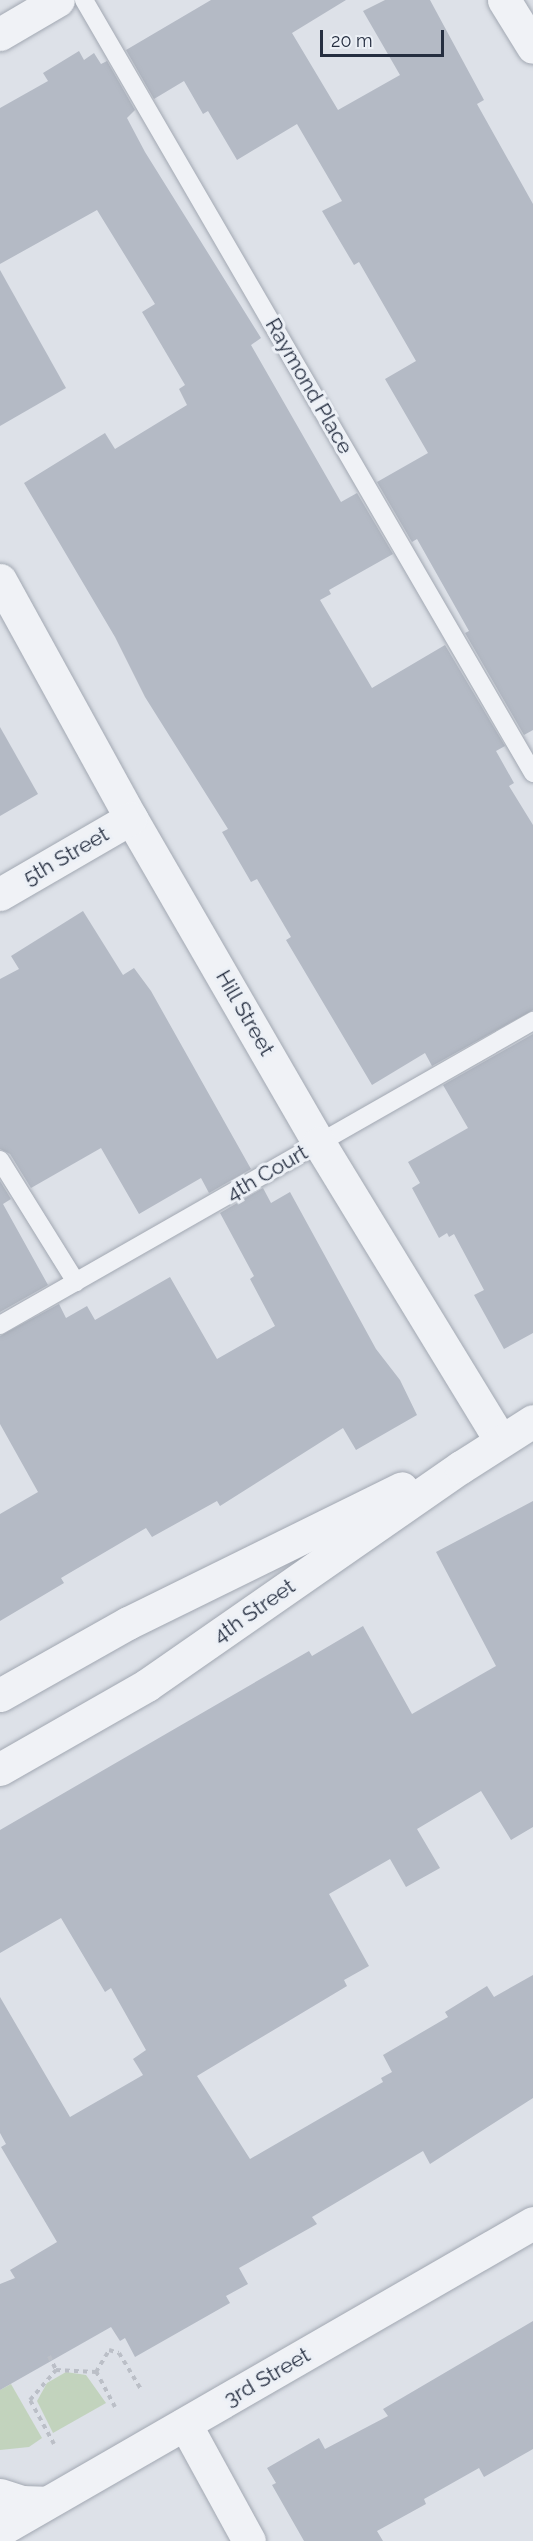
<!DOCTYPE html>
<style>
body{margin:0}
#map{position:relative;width:533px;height:2541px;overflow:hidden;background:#dde1e8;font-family:Raleway,sans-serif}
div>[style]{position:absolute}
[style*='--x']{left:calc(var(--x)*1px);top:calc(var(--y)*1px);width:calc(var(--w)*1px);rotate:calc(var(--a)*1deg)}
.green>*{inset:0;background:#c2d3bd}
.building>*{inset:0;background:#b4bac5}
.path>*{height:4px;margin-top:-2px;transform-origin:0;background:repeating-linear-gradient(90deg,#bbbfc7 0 4.5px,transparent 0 9px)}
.roads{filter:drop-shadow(0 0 2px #a2a8b2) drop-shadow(0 0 2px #a2a8b2)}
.service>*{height:18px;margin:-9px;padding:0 9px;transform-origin:9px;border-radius:9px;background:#f0f2f6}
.minor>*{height:33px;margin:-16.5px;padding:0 16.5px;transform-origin:16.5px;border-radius:16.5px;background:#f0f2f6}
.tertiary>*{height:33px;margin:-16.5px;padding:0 16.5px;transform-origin:16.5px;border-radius:16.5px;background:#f0f2f6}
span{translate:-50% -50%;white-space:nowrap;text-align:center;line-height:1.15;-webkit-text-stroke:6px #ecf0f6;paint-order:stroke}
.street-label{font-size:21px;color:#252e40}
.scale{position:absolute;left:320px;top:30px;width:124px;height:27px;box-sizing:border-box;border:3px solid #252e40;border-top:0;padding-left:8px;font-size:18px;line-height:21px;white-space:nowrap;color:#252e40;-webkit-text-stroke:4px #ecf0f6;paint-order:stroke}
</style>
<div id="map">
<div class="green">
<div style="clip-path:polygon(66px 2372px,86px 2375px,106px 2403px,53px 2433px,37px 2401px,47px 2383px)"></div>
<div style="clip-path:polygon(11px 2384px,42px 2438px,29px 2447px,0 2450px,0 2390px)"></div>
</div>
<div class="building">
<div style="clip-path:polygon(211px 0,346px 0,292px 33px,338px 110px,400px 75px,363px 11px,385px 0,430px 0,484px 100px,477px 104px,533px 204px,533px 730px,524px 735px,465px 633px,469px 631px,417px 539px,412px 542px,377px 482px,428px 453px,385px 379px,416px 361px,359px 262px,354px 265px,322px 211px,342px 201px,297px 124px,237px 160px,208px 111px,203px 114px,184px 81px,154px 99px,126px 50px)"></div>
<div style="clip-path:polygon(79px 51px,84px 60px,94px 53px,101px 64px,107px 61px,135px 110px,127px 118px,145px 152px,261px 338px,251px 345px,341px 502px,357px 493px,393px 554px,329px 590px,331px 594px,320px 600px,372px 688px,445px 645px,505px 746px,496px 751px,514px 783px,509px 786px,533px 825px,533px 1010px,432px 1066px,425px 1053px,372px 1085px,286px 940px,291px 937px,257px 879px,251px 882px,222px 832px,228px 829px,145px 697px,115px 637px,24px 483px,105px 433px,115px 449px,187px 405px,179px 389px,185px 385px,142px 312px,155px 304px,97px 210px,0 264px,0 108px,48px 81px,43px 73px)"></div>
<div style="clip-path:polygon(0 270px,66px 388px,0 426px)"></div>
<div style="clip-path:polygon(0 727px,38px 794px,0 816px)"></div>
<div style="clip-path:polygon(83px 911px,123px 975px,134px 968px,151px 991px,251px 1169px,209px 1193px,201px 1178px,139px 1214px,101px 1148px,31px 1188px,10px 1154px,0 1149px,0 979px,19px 969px,11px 956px)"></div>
<div style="clip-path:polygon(533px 1034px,533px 1333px,504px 1349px,474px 1295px,484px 1290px,454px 1234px,449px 1237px,447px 1233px,439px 1238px,412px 1188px,420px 1183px,408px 1162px,468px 1128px,443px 1085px)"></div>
<div style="clip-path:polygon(0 1181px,11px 1199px,3px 1204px,48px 1285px,0 1312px)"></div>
<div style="clip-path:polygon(263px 1188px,271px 1203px,290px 1192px,376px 1349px,400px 1380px,417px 1415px,356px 1450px,343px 1428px,220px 1506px,217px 1501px,152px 1537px,146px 1528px,61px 1578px,64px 1583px,0 1621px,0 1514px,38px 1492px,0 1424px,0 1336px,59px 1304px,66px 1318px,87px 1306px,95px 1320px,170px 1277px,217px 1359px,275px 1326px,250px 1279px,254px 1276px,220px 1213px)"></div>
<div style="clip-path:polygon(533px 1501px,533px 1827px,511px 1840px,481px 1791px,417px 1829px,440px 1868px,406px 1887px,390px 1859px,329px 1894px,369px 1966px,344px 1980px,347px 1986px,197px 2076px,250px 2159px,383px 2082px,381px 2078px,392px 2072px,383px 2055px,448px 2017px,445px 2012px,487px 1986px,494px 1997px,533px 1975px,533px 2098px,430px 2164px,423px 2151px,312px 2217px,317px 2224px,239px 2268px,248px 2284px,226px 2296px,230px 2303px,135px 2357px,125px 2338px,120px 2341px,111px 2327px,0 2390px,0 2284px,15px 2278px,10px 2270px,57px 2242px,1px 2147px,6px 2144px,0 2133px,0 1997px,70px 2117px,143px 2075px,133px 2059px,146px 2050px,111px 1988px,105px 1992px,61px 1918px,0 1953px,0 1830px,309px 1651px,312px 1656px,363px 1626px,412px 1714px,496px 1666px,436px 1552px)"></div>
<div style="clip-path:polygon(533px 2321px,533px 2449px,484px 2477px,479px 2468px,424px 2499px,426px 2504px,377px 2531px,383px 2541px,304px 2541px,272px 2485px,276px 2483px,267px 2468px,319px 2438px,325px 2449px,388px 2416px,383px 2409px)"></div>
</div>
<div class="path">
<div style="--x:49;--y:2356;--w:16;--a:63"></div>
<div style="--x:115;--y:2407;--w:40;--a:-118"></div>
<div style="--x:96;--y:2372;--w:26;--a:-59"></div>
<div style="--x:109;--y:2350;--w:10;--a:17"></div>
<div style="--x:119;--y:2353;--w:44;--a:58.8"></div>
<div style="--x:54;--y:2444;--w:50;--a:-118.6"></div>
<div style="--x:30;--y:2400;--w:40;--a:-49"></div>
<div style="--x:56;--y:2370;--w:40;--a:2.9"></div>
</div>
<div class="roads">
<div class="service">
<div style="--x:84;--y:0;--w:894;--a:59.85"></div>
<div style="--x:0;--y:1160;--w:144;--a:58.1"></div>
<div style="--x:0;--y:1325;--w:614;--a:-29.7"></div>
</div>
<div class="minor">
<div style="--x:504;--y:0;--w:55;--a:58.3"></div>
<div style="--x:0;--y:34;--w:67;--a:-30.4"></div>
<div style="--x:0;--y:580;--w:272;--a:61.2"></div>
<div style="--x:131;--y:818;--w:375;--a:60"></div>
<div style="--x:319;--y:1143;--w:348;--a:58.6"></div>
<div style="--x:0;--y:894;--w:151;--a:-30.1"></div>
<div style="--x:185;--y:2424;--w:133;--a:61.3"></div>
<div style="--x:0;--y:2495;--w:22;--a:18"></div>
<div style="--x:21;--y:2502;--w:24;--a:2"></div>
<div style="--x:0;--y:2530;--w:615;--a:-29.94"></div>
</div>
<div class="tertiary">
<div style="--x:0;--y:1695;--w:147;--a:-29.4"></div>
<div style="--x:128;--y:1623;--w:305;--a:-26.2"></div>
<div style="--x:0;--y:1769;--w:169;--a:-29.7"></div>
<div style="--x:147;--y:1685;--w:382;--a:-34.8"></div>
<div style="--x:461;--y:1467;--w:85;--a:-32.6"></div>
</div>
</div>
<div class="street-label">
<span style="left:309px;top:386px;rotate:60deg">Raymond Place</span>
<span style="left:66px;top:856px;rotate:-30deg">5th Street</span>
<span style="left:245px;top:1013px;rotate:60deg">Hill Street</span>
<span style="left:267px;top:1173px;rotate:-30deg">4th Court</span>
<span style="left:254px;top:1611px;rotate:-35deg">4th Street</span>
<span style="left:267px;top:2377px;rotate:-30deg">3rd Street</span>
</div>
<div class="scale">20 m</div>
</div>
